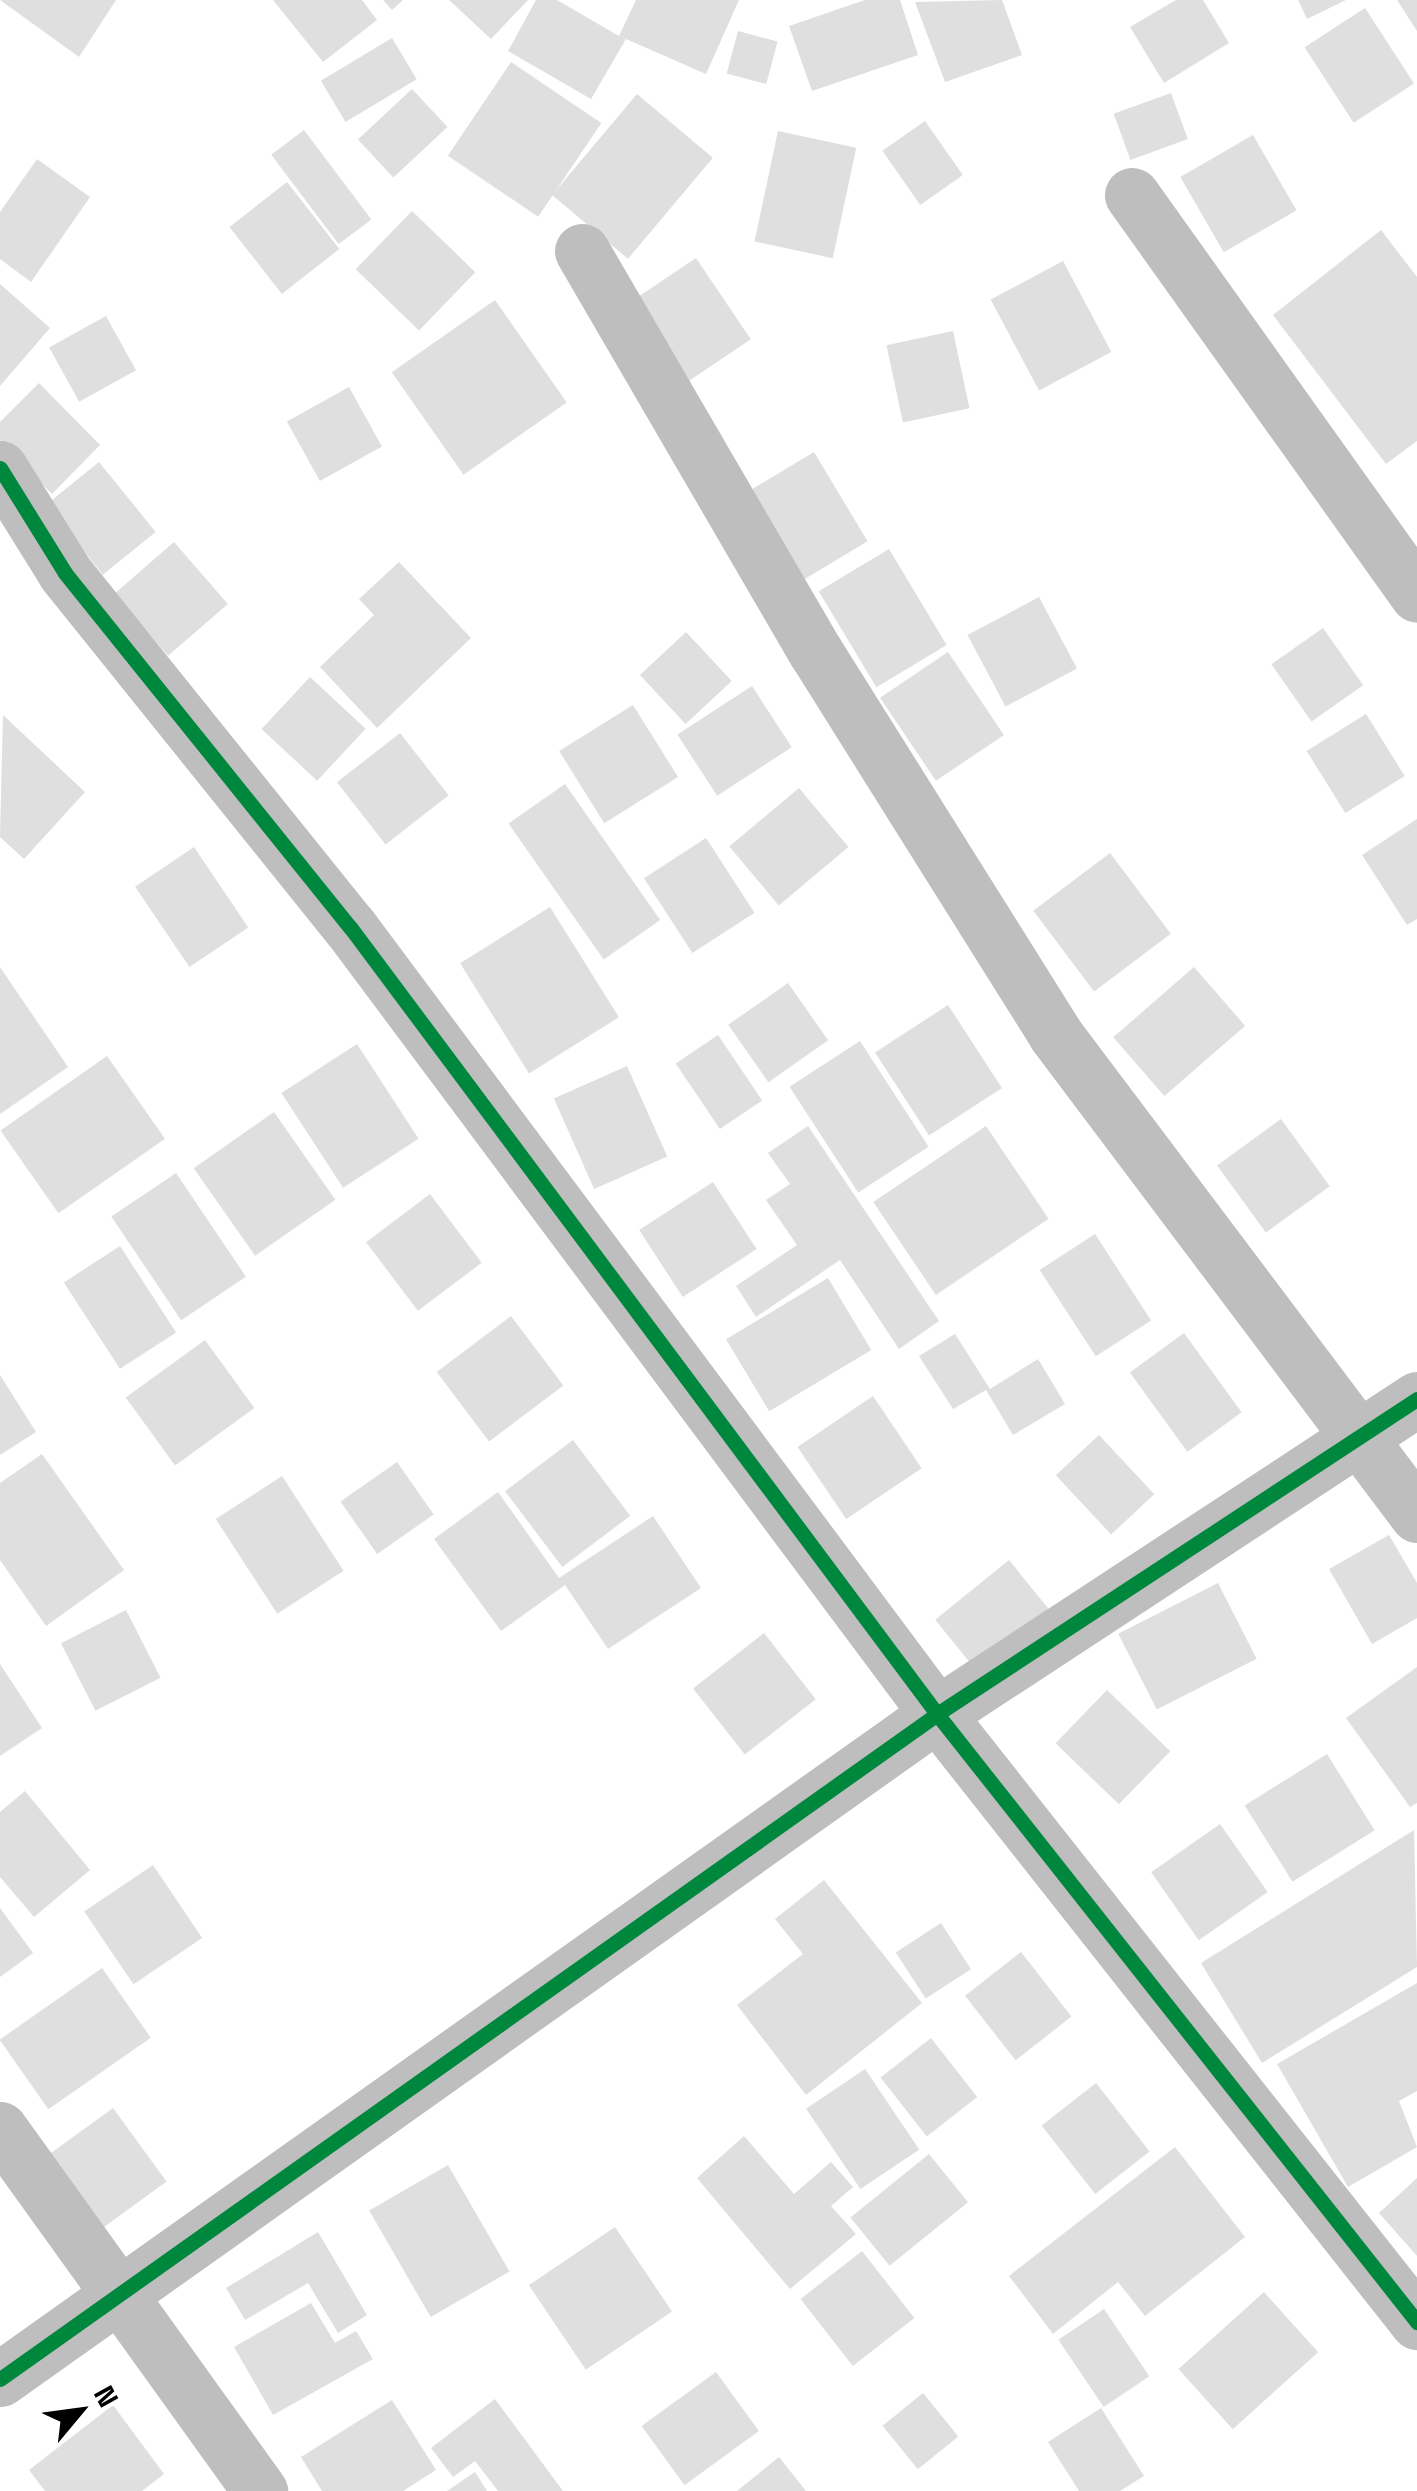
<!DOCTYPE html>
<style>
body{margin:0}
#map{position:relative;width:1417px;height:2491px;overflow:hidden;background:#fff;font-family:"Space Grotesk",sans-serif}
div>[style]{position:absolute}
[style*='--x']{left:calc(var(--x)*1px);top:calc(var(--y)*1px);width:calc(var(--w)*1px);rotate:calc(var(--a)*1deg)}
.building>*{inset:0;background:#dfdfdf;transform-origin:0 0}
.street>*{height:55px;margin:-27.5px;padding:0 27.5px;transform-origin:27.5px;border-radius:27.5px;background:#bebebe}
.cycleway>*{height:15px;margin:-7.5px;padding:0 7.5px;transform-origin:7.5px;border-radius:7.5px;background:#00873e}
span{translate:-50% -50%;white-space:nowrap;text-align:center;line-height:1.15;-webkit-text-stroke:8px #fff;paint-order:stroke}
.north{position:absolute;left:30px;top:2361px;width:100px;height:100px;-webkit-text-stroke:8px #fff;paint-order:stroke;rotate:61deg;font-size:28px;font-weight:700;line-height:40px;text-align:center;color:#000}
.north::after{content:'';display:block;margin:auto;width:35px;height:45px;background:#000;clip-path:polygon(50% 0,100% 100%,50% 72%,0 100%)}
</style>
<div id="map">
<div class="building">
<div style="clip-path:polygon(0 0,116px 0,79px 57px)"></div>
<div style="clip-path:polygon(273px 0,362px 0,377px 20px,323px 62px)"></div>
<div style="clip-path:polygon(383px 0,403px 0,392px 10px)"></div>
<div style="clip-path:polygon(449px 0,528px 0,491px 39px)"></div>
<div style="clip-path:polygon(536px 0,557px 0,619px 36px,636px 0,739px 0,706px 74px,626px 39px,591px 99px,508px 51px)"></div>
<div style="clip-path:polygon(865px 0,900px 0,918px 55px,812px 91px,789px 26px)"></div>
<div style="clip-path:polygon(1002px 0,1022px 55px,945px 82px,915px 2px)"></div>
<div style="clip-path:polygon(1176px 0,1203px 0,1229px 43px,1164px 83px,1130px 27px)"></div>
<div style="clip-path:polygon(1298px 0,1346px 0,1307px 19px)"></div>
<div style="clip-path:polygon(1397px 0,1417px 0,1417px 31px)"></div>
<div style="left:1365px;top:8px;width:90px;height:72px;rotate:57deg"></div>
<div style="left:738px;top:31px;width:41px;height:44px;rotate:15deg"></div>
<div style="left:392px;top:38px;width:48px;height:83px;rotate:59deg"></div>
<div style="left:511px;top:62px;width:109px;height:113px;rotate:34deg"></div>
<div style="left:412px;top:89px;width:52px;height:74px;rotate:47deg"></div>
<div style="left:1171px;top:93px;width:49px;height:61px;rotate:70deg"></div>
<div style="left:637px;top:94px;width:99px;height:132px;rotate:40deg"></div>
<div style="left:925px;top:121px;width:66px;height:52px;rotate:55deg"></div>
<div style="left:304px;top:130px;width:112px;height:41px;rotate:53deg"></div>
<div style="left:778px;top:131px;width:80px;height:113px;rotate:12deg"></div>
<div style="left:1253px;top:135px;width:87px;height:84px;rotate:60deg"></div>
<div style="clip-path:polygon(37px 159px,90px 197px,31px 282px,0 259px,0 212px)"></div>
<div style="left:287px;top:182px;width:85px;height:73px;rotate:52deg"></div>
<div style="left:412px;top:211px;width:88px;height:81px;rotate:44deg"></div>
<div style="clip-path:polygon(1381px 230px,1417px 277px,1417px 441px,1386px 464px,1273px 315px)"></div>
<div style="left:696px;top:258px;width:98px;height:78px;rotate:56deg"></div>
<div style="left:1063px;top:261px;width:103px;height:82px;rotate:62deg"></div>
<div style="clip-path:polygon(0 284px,50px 328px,0 386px)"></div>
<div style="left:495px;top:300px;width:125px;height:126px;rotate:55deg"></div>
<div style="left:106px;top:316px;width:62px;height:65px;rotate:61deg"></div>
<div style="left:953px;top:331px;width:79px;height:68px;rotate:78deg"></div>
<div style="clip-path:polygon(39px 383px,100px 445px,52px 494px,0 440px,0 422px)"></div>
<div style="left:349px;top:387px;width:68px;height:71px;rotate:61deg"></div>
<div style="left:814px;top:452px;width:104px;height:82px;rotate:59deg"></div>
<div style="left:99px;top:462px;width:90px;height:68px;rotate:51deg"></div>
<div style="left:174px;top:542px;width:82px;height:79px;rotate:49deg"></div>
<div style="left:889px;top:549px;width:112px;height:82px;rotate:59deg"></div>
<div style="clip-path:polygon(399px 562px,471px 638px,377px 728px,320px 667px,374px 615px,359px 599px)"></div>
<div style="left:1039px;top:597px;width:81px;height:81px;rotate:62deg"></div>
<div style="left:1323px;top:628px;width:70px;height:63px;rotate:55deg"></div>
<div style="left:686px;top:632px;width:67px;height:63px;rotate:47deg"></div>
<div style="left:948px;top:652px;width:100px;height:82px;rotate:56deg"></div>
<div style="left:310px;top:677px;width:76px;height:71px;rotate:43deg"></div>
<div style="left:752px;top:686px;width:73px;height:89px;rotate:57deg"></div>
<div style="left:633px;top:705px;width:85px;height:87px;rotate:58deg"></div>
<div style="left:1366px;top:714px;width:73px;height:70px;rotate:58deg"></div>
<div style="clip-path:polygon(3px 715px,85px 792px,24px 859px,0 837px)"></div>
<div style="left:400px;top:733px;width:79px;height:80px;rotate:52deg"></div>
<div style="left:565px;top:784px;width:166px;height:69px;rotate:55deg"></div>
<div style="left:799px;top:788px;width:77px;height:91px;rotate:50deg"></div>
<div style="clip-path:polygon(1417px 819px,1417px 919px,1407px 925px,1362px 855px)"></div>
<div style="left:706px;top:838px;width:89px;height:74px;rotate:57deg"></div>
<div style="left:194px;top:847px;width:97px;height:71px;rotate:56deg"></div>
<div style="left:1110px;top:853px;width:101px;height:96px;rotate:53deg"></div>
<div style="left:550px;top:907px;width:130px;height:106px;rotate:58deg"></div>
<div style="clip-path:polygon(0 967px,68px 1067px,0 1114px)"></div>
<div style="left:1194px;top:967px;width:78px;height:107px;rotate:49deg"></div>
<div style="left:788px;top:983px;width:70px;height:73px;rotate:55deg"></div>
<div style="left:948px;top:1005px;width:99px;height:87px;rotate:57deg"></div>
<div style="left:718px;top:1035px;width:79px;height:51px;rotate:56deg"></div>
<div style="left:860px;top:1041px;width:126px;height:84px;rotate:57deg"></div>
<div style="left:357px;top:1044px;width:113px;height:90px;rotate:57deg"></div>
<div style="left:107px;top:1056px;width:101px;height:130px;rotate:55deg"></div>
<div style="left:627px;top:1066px;width:99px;height:80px;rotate:66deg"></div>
<div style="left:274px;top:1112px;width:107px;height:98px;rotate:55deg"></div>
<div style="left:1281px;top:1119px;width:83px;height:79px;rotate:54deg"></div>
<div style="clip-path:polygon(808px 1126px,939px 1321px,899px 1349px,840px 1260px,756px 1317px,736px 1286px,797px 1245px,766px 1200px,790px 1184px,768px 1153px)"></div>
<div style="left:986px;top:1126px;width:112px;height:136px;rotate:56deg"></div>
<div style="left:176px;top:1173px;width:125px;height:78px;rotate:56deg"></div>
<div style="left:713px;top:1182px;width:80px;height:88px;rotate:57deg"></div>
<div style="left:430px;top:1194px;width:86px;height:80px;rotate:53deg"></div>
<div style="left:1095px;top:1234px;width:103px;height:66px;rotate:57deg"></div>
<div style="left:120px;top:1246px;width:103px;height:67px;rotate:57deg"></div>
<div style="left:828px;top:1278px;width:84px;height:119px;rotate:59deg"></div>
<div style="left:511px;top:1316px;width:87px;height:93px;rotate:53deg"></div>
<div style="left:1184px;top:1333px;width:98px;height:67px;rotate:54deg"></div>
<div style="clip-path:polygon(955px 1334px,990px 1389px,1038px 1359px,1065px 1404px,1013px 1435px,986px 1390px,953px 1409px,919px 1356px)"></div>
<div style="left:205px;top:1340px;width:84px;height:98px;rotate:54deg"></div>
<div style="clip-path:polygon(0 1375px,36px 1432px,0 1455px)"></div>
<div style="left:873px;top:1396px;width:87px;height:91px;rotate:56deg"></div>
<div style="left:1099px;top:1435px;width:81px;height:59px;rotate:47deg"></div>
<div style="left:573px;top:1440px;width:95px;height:85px;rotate:53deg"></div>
<div style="clip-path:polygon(42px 1454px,124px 1570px,46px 1626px,0 1560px,0 1483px)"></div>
<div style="left:397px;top:1462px;width:64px;height:69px;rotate:55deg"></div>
<div style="left:282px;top:1476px;width:113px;height:79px;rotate:57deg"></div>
<div style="clip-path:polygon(498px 1492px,559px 1578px,653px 1516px,701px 1588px,608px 1649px,565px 1585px,501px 1631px,434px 1539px)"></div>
<div style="clip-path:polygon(1389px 1535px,1417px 1583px,1417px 1618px,1372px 1644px,1329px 1569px)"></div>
<div style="left:1009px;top:1560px;width:65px;height:95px;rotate:51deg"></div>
<div style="left:1218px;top:1583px;width:85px;height:112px;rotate:63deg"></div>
<div style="left:126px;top:1610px;width:76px;height:73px;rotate:63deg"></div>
<div style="left:764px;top:1633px;width:84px;height:90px;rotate:52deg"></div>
<div style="clip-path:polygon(0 1664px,42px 1728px,0 1756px)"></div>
<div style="clip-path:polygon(1417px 1667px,1417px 1803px,1410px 1807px,1346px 1718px)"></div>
<div style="left:1107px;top:1690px;width:88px;height:74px;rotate:44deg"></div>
<div style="left:1327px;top:1754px;width:90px;height:97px;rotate:58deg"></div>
<div style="clip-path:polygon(25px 1791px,90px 1870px,34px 1917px,0 1877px,0 1812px)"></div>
<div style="left:1220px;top:1824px;width:83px;height:84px;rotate:55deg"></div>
<div style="clip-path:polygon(1414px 1830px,1417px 1967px,1262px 2063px,1201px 1963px)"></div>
<div style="left:153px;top:1865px;width:88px;height:83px;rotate:56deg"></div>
<div style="clip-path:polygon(824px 1880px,922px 2003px,806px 2095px,737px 2005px,803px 1954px,775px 1919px)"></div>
<div style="clip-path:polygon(0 1908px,33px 1953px,0 1977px)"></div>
<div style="left:941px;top:1923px;width:55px;height:54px;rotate:57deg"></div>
<div style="left:1021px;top:1952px;width:82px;height:71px;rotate:52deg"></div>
<div style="left:102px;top:1968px;width:85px;height:125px;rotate:55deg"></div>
<div style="clip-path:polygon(1417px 1983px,1417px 2091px,1399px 2101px,1417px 2147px,1348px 2187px,1277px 2064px)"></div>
<div style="left:931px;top:2038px;width:75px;height:64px;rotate:52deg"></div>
<div style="left:865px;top:2069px;width:97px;height:71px;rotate:56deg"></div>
<div style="left:1096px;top:2083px;width:87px;height:69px;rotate:52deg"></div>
<div style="left:113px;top:2108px;width:91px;height:86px;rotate:54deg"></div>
<div style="clip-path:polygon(744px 2136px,794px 2194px,831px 2162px,853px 2187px,831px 2206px,856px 2234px,790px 2289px,697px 2178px)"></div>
<div style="clip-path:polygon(1175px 2147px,1245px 2237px,1145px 2316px,1118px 2282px,1053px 2334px,1009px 2276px)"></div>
<div style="left:929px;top:2154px;width:62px;height:101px;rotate:51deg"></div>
<div style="left:448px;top:2165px;width:123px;height:91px;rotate:60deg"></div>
<div style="clip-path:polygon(1417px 2178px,1417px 2256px,1379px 2213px)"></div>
<div style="left:615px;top:2227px;width:102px;height:104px;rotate:56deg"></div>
<div style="clip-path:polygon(318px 2232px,367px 2315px,338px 2333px,308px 2283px,245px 2320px,226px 2288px)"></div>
<div style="left:862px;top:2251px;width:85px;height:78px;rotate:52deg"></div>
<div style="left:1264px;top:2292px;width:81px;height:115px;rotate:48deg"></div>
<div style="clip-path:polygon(311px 2303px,335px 2343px,356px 2331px,373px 2359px,273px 2415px,234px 2347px)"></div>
<div style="left:1104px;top:2309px;width:81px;height:55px;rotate:56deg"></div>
<div style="left:716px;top:2372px;width:73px;height:92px;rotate:54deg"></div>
<div style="left:923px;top:2393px;width:56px;height:52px;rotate:51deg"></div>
<div style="clip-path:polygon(495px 2399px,563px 2491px,498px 2491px,475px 2461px,453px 2477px,431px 2448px)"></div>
<div style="clip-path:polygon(392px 2400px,436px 2470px,403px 2491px,322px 2491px,301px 2457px)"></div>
<div style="clip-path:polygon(113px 2405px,164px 2474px,142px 2491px,45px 2491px,29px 2470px)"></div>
<div style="clip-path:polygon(1101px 2408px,1144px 2476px,1120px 2491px,1079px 2491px,1048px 2442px)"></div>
<div style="clip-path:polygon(779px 2457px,806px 2491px,737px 2491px)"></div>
<div style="clip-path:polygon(475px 2472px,487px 2491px,447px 2491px)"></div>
</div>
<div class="street">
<div style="--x:1132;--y:195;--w:491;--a:54.5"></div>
<div style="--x:582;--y:251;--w:463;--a:59.8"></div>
<div style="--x:815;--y:651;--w:452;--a:57.9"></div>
<div style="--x:1055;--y:1034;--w:602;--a:53.03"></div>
<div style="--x:0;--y:468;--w:123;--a:58.2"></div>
<div style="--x:65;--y:573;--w:454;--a:51.2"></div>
<div style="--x:350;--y:927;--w:982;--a:53.28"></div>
<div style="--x:937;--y:1714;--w:775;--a:51.71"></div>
<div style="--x:0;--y:2129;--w:446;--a:54.3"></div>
<div style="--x:0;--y:2379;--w:1149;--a:-35.36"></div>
<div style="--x:937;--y:1714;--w:574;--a:-33.27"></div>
</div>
<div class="cycleway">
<div style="--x:0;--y:468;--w:123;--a:58.2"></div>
<div style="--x:65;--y:573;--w:454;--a:51.2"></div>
<div style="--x:350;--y:927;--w:982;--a:53.28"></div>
<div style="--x:937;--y:1714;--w:775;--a:51.71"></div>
<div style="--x:0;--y:2379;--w:1149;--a:-35.36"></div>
<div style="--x:937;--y:1714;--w:574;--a:-33.27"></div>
</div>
<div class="north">N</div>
</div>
